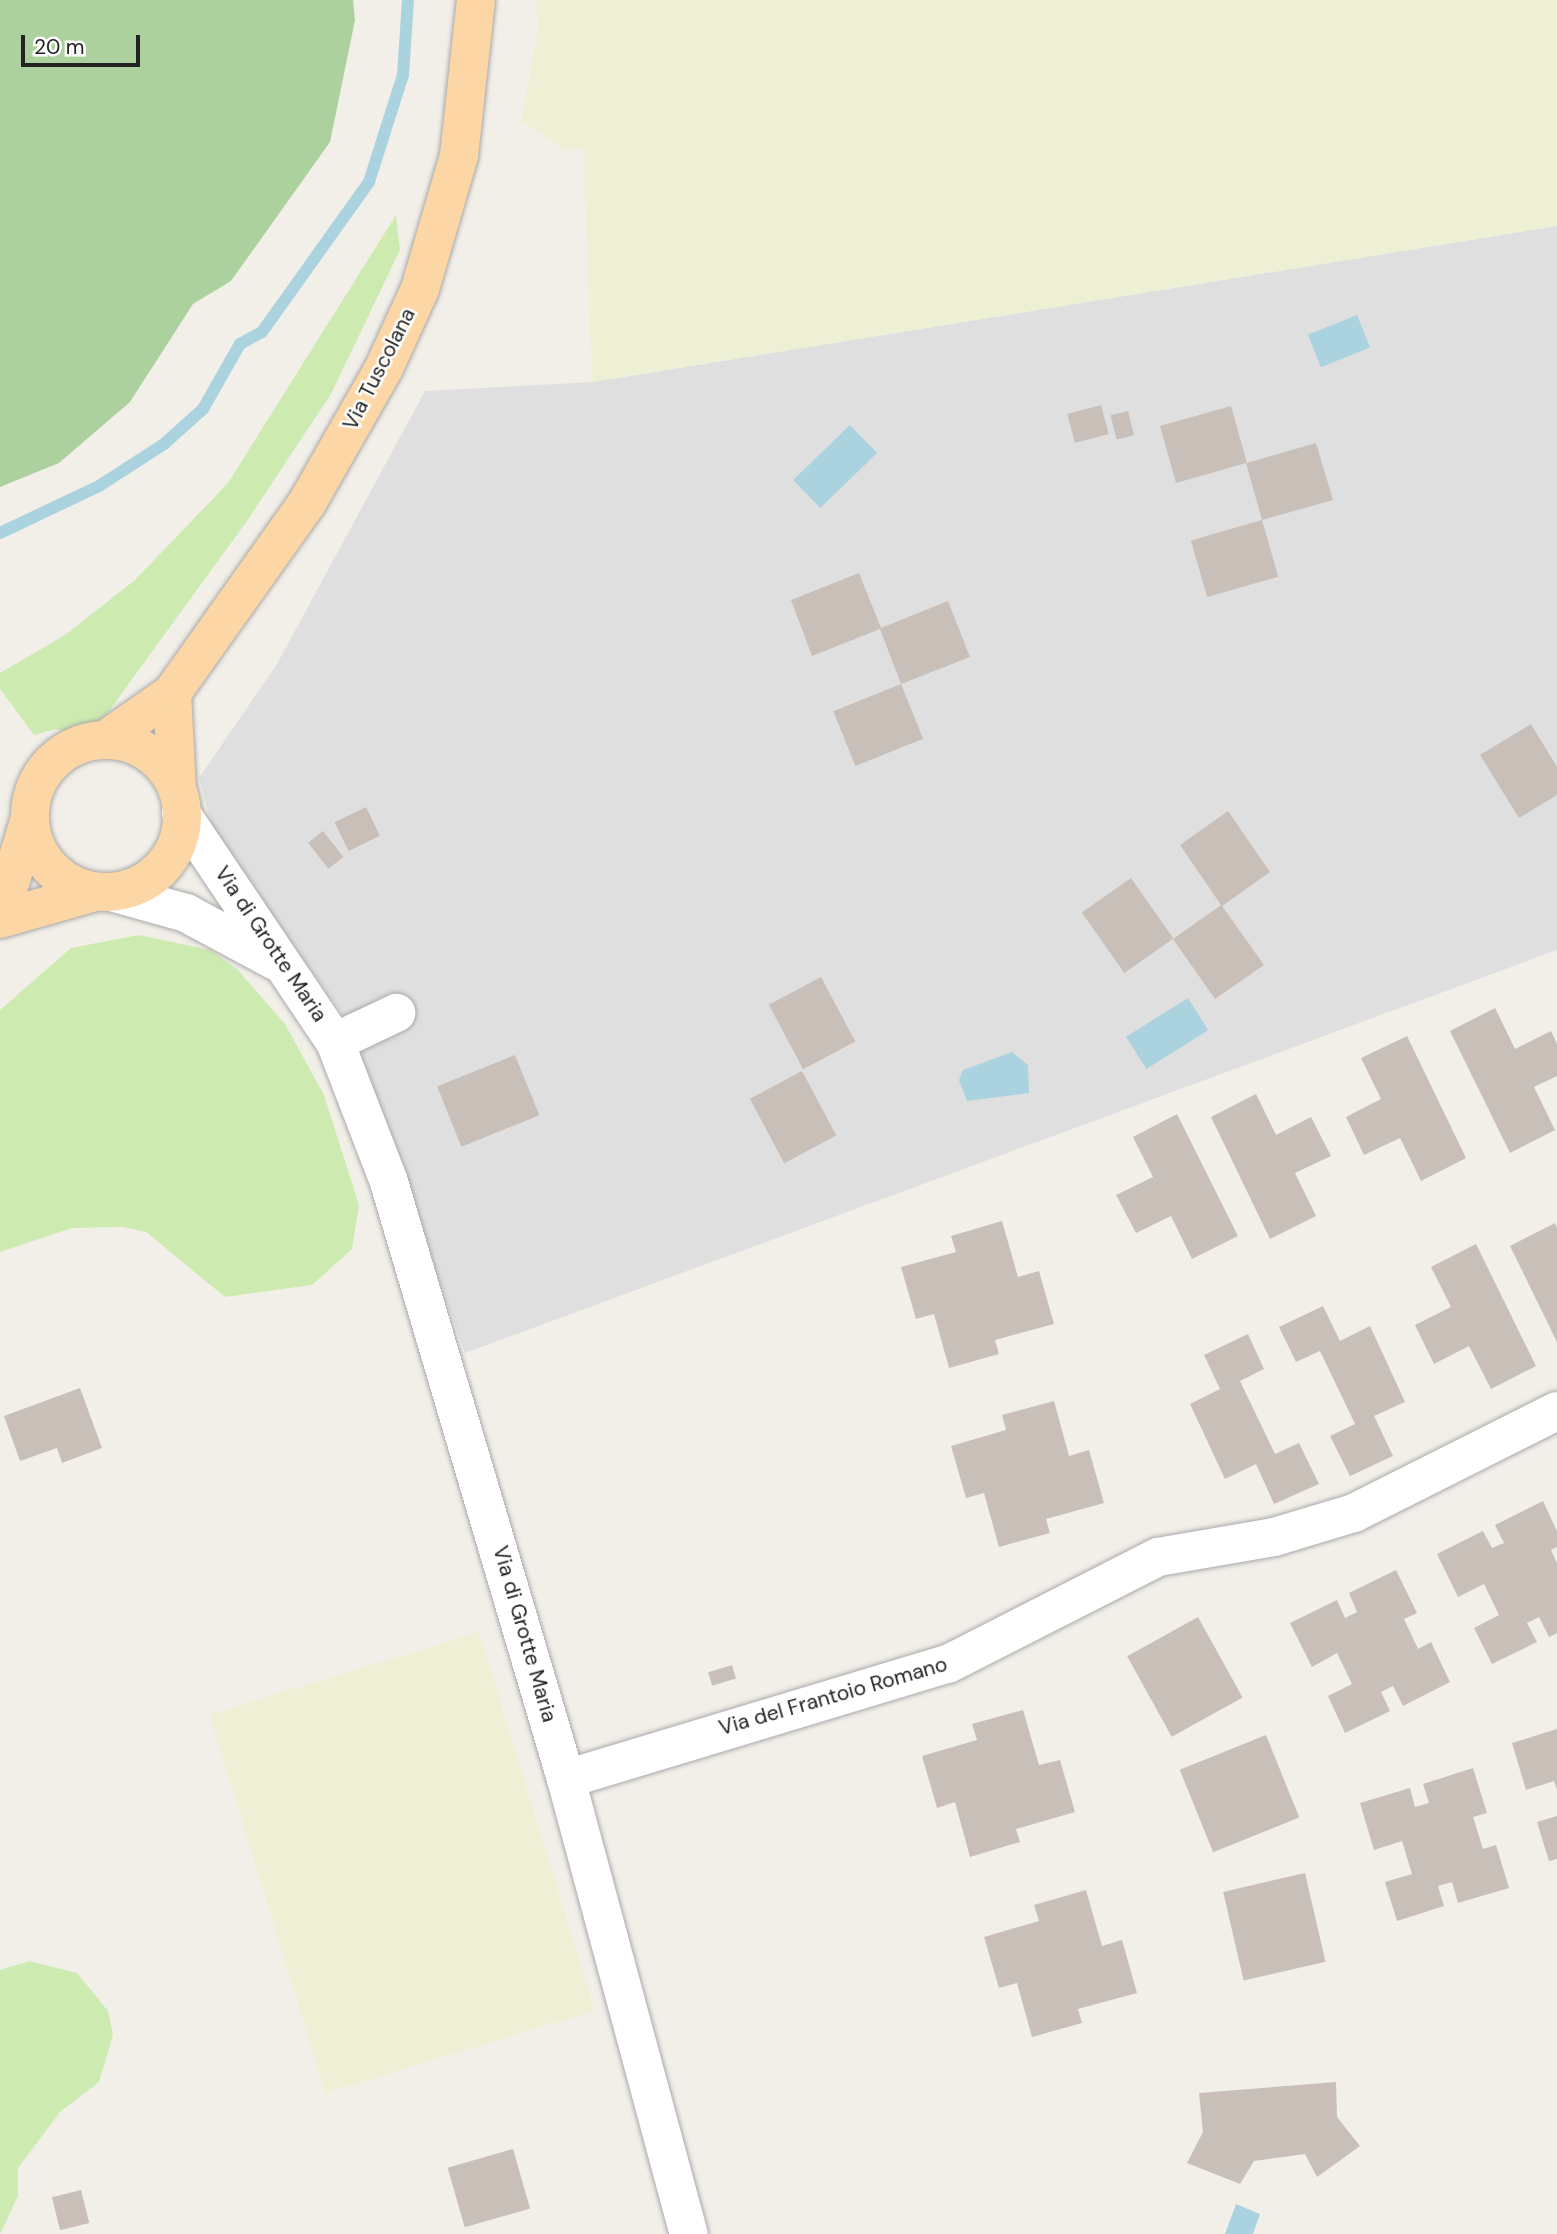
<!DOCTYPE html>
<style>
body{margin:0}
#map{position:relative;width:1557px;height:2234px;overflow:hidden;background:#f2efe9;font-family:"DM Sans",sans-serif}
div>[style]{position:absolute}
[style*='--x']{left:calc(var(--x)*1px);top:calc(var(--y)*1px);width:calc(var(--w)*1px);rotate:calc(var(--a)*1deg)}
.residential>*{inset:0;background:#e0dfdf}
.farmland>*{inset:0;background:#eef0d5;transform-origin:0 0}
.grass>*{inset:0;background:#cdebb0}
.forest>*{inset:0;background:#add19e}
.water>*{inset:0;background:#aad3df;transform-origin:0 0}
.stream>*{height:12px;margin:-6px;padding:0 6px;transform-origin:6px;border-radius:6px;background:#aad3df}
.building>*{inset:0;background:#c7bfb8;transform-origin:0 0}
.roads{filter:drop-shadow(0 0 2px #a9a9a9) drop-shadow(0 0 2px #a9a9a9)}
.minor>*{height:38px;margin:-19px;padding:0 19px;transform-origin:19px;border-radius:19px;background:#fff}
.major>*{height:38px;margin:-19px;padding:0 19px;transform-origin:19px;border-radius:19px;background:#fcd6a4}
.major>.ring{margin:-19px;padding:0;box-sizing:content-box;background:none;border:38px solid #fcd6a4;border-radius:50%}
span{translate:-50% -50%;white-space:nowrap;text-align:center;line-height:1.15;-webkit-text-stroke:5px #fff;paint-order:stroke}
.street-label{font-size:21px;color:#222}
.scale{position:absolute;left:21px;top:35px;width:119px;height:32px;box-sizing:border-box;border:4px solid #222;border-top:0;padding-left:9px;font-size:21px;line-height:24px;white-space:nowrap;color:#222;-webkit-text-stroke:5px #fff;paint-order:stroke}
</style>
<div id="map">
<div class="residential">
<div style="clip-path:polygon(1557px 226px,1557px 950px,465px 1353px,346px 1019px,215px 836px,199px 778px,277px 664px,425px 391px,592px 382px)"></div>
</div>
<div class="farmland">
<div style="clip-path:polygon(536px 0,1557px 0,1557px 226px,592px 382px,583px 148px,566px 151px,521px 120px,538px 29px)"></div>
<div style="left:479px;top:1632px;width:396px;height:282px;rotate:73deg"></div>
</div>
<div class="grass">
<div style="clip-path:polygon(396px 215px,400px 250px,331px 394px,247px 521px,90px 737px,56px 729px,34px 735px,0 689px,0 673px,65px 635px,135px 580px,228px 483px)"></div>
<div style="clip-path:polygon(139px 935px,210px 950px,237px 969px,285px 1024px,324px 1095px,359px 1205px,352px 1249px,312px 1285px,225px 1297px,146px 1232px,123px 1227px,72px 1228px,0 1252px,0 1010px,71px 948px)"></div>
<div style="clip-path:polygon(29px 1961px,77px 1973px,108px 2011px,113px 2035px,99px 2082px,60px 2112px,18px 2168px,18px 2196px,0 2234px,0 1970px)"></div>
</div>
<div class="forest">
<div style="clip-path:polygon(0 0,353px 0,355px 20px,330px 142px,231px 281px,193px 304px,130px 402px,59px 463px,0 487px)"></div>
</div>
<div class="water">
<div style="left:1357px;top:315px;width:35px;height:53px;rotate:68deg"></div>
<div style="left:850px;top:425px;width:39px;height:79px;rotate:46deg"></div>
<div style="left:1188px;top:998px;width:38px;height:73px;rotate:58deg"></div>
<div style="clip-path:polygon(1012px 1052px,1028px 1065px,1029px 1093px,967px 1101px,959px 1080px,963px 1070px)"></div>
<div style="clip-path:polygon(1236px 2204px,1260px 2214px,1253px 2234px,1225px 2234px)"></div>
</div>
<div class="stream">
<div style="--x:0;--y:533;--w:110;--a:-25.4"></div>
<div style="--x:99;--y:486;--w:77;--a:-32.9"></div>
<div style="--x:164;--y:444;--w:52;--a:-41.9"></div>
<div style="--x:203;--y:409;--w:75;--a:-60.4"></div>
<div style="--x:240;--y:344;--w:25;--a:-29"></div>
<div style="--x:262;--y:332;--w:184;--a:-54.5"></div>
<div style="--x:369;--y:182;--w:112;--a:-72.4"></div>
<div style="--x:403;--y:75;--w:75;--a:-86.2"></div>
</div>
<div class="building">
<div style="left:1101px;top:405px;width:30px;height:35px;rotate:75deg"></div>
<div style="clip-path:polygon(1231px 406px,1247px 463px,1316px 443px,1333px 500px,1262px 520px,1246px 463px,1176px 483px,1160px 426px)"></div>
<div style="left:1128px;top:411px;width:25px;height:18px;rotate:76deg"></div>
<div style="left:1262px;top:520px;width:59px;height:74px;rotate:74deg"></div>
<div style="clip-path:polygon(859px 573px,881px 628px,948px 601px,970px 657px,901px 684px,880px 629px,812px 656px,791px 600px)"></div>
<div style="left:901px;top:684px;width:59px;height:73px;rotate:68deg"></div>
<div style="clip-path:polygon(1531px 724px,1557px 767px,1557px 795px,1519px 818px,1480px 755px)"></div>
<div style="left:366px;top:807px;width:32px;height:35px;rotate:64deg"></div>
<div style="clip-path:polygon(1228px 811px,1270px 872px,1222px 906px,1264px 965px,1215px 999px,1173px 939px,1221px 905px,1180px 845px)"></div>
<div style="left:323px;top:831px;width:33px;height:19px;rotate:52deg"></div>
<div style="left:1131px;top:878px;width:74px;height:60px;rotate:55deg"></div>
<div style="left:821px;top:977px;width:73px;height:59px;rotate:62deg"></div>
<div style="clip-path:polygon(1495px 1008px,1515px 1049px,1551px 1031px,1557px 1044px,1557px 1076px,1534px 1087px,1555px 1130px,1510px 1153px,1450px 1031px)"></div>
<div style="clip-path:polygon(1407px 1036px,1466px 1158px,1421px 1181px,1400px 1138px,1364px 1155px,1346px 1117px,1381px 1099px,1361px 1058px)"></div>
<div style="left:515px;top:1055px;width:65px;height:84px;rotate:68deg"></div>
<div style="left:802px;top:1071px;width:73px;height:59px;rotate:62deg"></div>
<div style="clip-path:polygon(1256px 1094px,1276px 1135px,1311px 1117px,1331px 1156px,1295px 1173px,1316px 1216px,1270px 1239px,1211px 1117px)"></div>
<div style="clip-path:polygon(1177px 1114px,1238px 1236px,1192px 1259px,1171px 1216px,1136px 1233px,1116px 1195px,1153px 1177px,1133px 1137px)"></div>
<div style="clip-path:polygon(1002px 1221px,1018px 1277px,1039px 1271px,1054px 1324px,995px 1340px,999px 1354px,949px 1368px,934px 1314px,916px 1319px,901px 1267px,956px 1252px,951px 1236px)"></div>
<div style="clip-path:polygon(1555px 1223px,1557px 1228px,1557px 1342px,1510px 1246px)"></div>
<div style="clip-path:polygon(1476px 1244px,1536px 1366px,1491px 1389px,1469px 1346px,1434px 1364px,1415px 1325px,1451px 1307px,1431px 1267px)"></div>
<div style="clip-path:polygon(1323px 1306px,1340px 1341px,1370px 1326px,1405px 1402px,1374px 1416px,1393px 1456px,1350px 1476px,1330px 1436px,1355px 1424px,1320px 1351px,1296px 1362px,1279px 1327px)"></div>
<div style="clip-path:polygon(1248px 1334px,1264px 1369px,1240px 1381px,1275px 1454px,1299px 1443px,1319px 1484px,1274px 1504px,1256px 1464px,1225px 1479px,1190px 1404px,1220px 1389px,1204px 1355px)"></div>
<div style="clip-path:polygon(80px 1388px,102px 1448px,62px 1463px,57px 1448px,20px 1461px,4px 1416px)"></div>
<div style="clip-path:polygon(1054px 1401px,1069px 1456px,1089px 1450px,1104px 1503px,1046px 1519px,1050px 1533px,999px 1547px,984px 1493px,966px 1498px,951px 1446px,1006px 1430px,1002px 1415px)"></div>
<div style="clip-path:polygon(1543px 1501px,1557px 1531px,1557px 1547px,1551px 1550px,1557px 1563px,1557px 1633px,1549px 1637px,1539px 1617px,1527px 1623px,1537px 1642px,1492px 1664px,1474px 1628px,1499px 1615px,1484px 1584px,1458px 1597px,1437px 1554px,1483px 1531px,1492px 1548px,1504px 1543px,1495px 1525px)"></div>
<div style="clip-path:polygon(1396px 1570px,1417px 1613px,1404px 1619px,1418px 1649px,1431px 1642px,1450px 1682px,1403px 1706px,1393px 1686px,1381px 1692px,1390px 1711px,1345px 1733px,1328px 1696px,1352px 1684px,1337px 1653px,1312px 1667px,1290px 1623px,1337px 1600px,1345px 1618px,1357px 1612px,1349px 1593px)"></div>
<div style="left:1198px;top:1617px;width:92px;height:81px;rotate:61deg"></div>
<div style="left:732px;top:1665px;width:14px;height:25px;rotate:73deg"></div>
<div style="clip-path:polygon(1023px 1710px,1039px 1765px,1060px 1760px,1075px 1812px,1016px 1829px,1020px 1842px,970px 1857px,955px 1802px,937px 1808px,922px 1756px,977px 1740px,972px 1724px)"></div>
<div style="clip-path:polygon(1557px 1729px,1557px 1790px,1554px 1781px,1526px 1790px,1512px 1743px)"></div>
<div style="left:1266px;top:1735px;width:89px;height:93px;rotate:68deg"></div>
<div style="clip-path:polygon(1473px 1768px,1487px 1813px,1473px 1817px,1483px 1849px,1496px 1845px,1509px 1888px,1458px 1903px,1452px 1882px,1438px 1886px,1444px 1906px,1397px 1921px,1385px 1882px,1412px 1874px,1402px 1841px,1374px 1850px,1360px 1803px,1410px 1788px,1415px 1807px,1429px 1803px,1423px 1784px)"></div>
<div style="clip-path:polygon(1557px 1816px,1557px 1859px,1549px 1861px,1537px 1822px)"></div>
<div style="left:1305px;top:1873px;width:91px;height:84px;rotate:77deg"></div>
<div style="clip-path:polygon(1086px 1890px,1102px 1946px,1122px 1940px,1137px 1993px,1078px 2009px,1082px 2023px,1032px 2037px,1017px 1983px,999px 1988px,984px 1937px,1039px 1921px,1034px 1905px)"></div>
<div style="clip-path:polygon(1336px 2082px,1337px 2117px,1360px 2146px,1317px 2177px,1305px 2154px,1254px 2161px,1240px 2184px,1187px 2163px,1203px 2132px,1199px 2093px)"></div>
<div style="left:513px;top:2149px;width:62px;height:68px;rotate:74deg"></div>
<div style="left:81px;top:2190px;width:34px;height:30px;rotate:76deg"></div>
</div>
<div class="roads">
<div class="minor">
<div style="--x:181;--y:813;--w:276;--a:56.1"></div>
<div style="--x:335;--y:1042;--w:150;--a:68.9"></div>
<div style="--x:389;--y:1182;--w:623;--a:73.49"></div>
<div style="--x:566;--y:1779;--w:471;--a:74.9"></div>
<div style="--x:111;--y:892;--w:78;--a:15.6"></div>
<div style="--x:186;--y:913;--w:101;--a:28.3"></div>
<div style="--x:335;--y:1042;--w:68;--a:-25.4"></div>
<div style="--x:566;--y:1779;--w:399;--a:-16.8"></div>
<div style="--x:948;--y:1664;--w:236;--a:-27"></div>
<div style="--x:1158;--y:1557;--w:118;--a:-9.8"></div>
<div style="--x:1274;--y:1537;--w:84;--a:-16.7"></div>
<div style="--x:1354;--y:1513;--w:227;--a:-26.7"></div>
</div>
<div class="major">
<div style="--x:172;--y:693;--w:96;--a:87"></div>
<div style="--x:105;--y:740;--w:82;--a:-35"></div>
<div style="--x:172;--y:693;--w:233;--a:-54.6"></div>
<div style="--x:307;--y:503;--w:155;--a:-60.3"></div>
<div style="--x:384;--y:368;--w:87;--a:-65.5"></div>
<div style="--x:420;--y:289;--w:139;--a:-73.7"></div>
<div style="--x:459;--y:156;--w:157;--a:-83.8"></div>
<div class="ring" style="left:30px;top:740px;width:114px;height:114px"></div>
<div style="--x:0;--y:916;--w:102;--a:-73"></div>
<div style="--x:0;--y:919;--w:99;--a:-15.9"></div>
</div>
</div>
<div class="street-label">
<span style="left:379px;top:369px;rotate:-63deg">Via Tuscolana</span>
<span style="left:271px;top:944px;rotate:56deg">Via di Grotte Maria</span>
<span style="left:525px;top:1634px;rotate:74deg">Via di Grotte Maria</span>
<span style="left:833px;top:1696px;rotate:-16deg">Via del Frantoio Romano</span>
</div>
<div class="scale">20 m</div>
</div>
